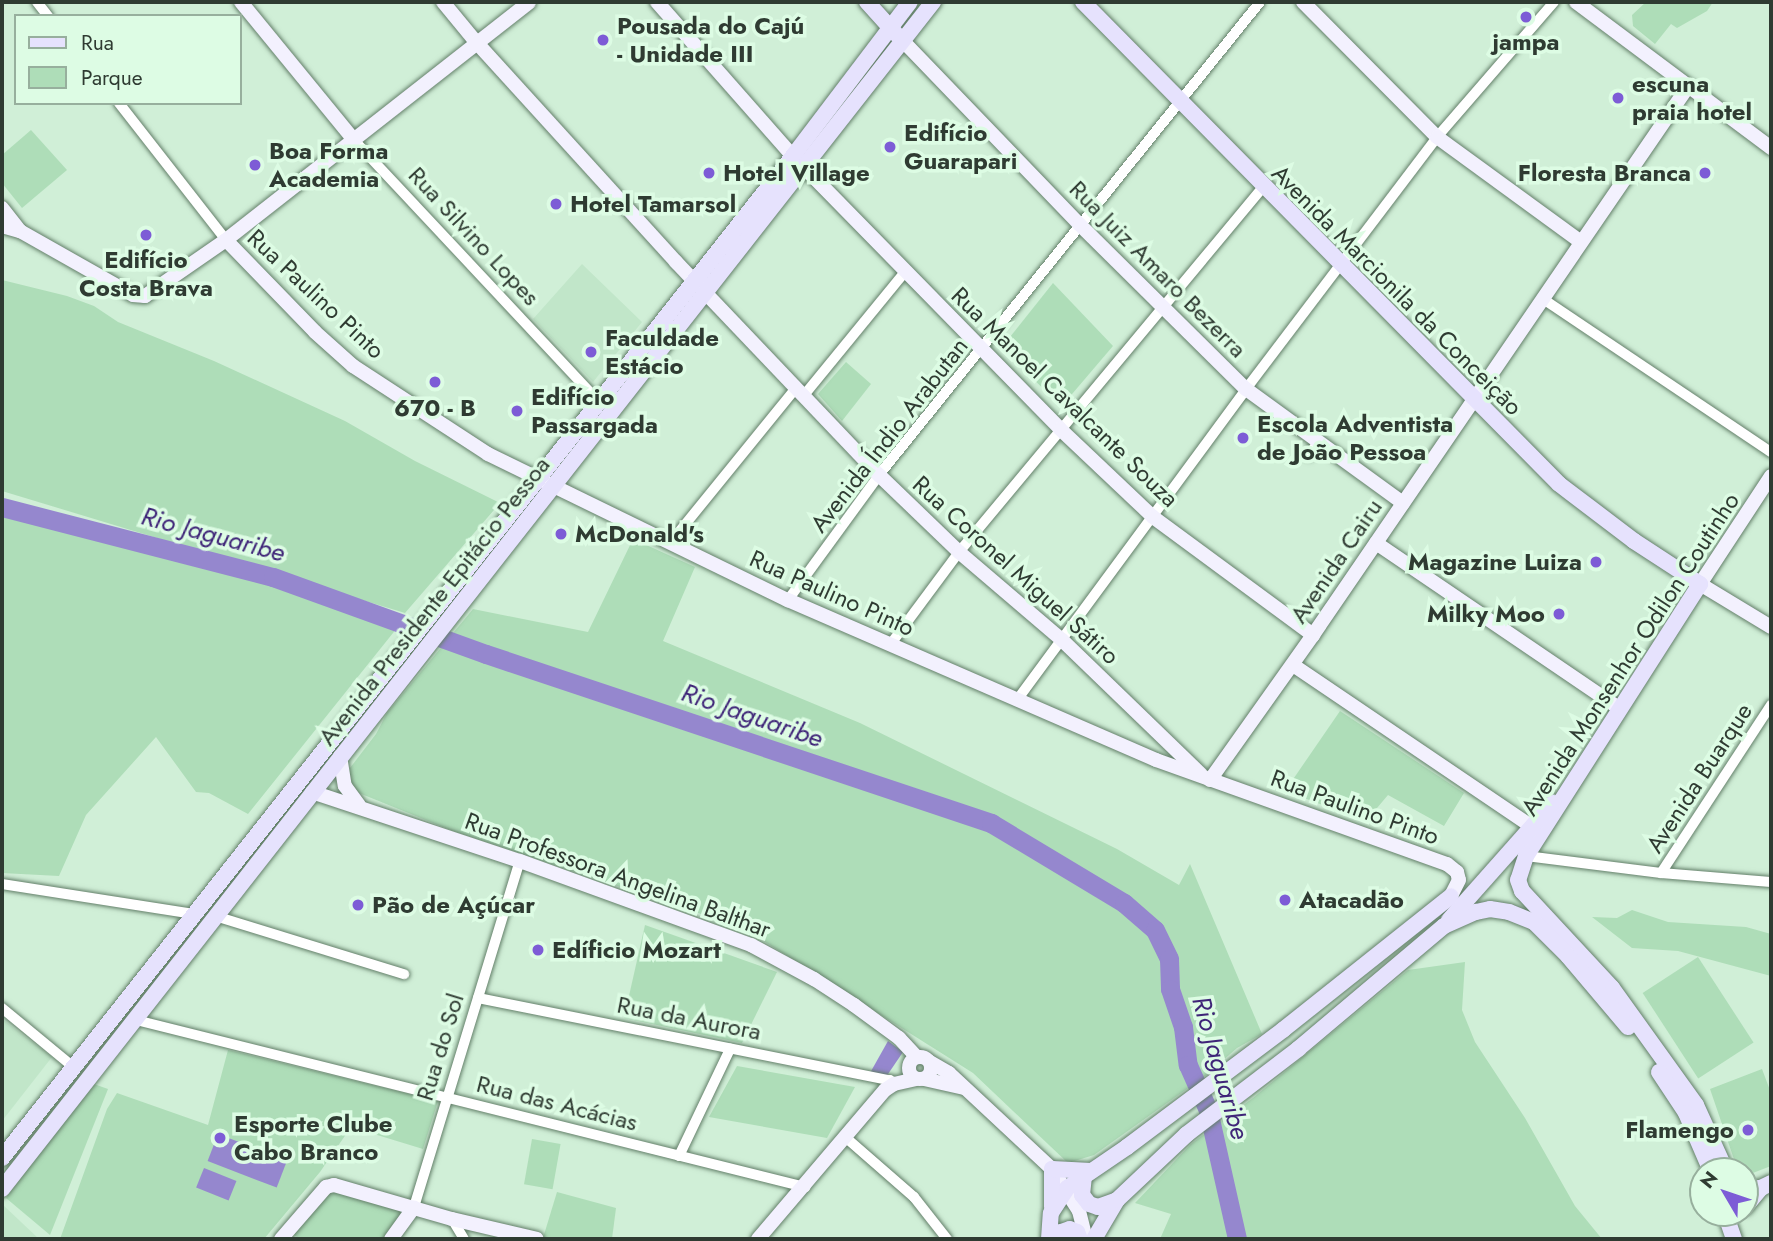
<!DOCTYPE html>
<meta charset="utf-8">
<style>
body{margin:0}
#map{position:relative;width:1773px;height:1241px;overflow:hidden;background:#d0efd7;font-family:Jost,sans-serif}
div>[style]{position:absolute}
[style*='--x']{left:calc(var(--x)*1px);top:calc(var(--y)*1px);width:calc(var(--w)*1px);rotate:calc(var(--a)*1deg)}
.built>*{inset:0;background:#c1e6c9}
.green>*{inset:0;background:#aeddb8;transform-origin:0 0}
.water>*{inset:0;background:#9587ce;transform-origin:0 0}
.river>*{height:19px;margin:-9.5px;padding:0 9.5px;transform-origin:9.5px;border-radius:9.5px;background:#9587ce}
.roads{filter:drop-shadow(0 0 2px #637f69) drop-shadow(0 0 2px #637f69)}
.street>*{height:10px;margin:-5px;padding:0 5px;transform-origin:5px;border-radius:5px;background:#fff}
.secondary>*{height:14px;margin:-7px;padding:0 7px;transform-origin:7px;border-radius:7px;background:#f3f1fe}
.secondary>.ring{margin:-7px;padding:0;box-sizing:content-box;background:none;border:14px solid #f3f1fe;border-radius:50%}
.primary>*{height:16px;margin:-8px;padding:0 8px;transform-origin:8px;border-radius:8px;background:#e6e2fd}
.dots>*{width:19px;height:19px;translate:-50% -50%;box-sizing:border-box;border:4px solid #ddfce4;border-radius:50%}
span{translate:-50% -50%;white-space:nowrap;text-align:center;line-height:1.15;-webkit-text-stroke:7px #ddfce4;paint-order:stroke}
.poi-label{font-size:24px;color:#2f3b32;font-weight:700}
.left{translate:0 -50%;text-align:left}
.right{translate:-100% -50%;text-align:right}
.street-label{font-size:24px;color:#2f3b32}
.water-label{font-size:26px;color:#3f2578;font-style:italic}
.frame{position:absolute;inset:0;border:4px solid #2f3b32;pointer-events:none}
.legend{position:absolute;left:14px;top:14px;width:228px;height:91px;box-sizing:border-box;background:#ddfce4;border:2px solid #97af9d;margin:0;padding:9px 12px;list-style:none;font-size:21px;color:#2f3b32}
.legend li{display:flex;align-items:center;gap:14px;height:35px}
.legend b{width:35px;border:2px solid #97af9d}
.north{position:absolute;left:1689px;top:1157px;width:70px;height:70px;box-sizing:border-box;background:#ddfce4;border:2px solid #97af9d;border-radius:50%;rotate:309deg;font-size:19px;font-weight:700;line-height:28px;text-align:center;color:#2f3b32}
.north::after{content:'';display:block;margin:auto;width:24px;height:32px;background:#7d5cd6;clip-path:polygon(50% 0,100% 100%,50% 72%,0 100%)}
</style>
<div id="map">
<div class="built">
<div style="clip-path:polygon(582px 264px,642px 322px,593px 382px,533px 319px)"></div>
<div style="clip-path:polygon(2px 1019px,52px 1057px,2px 1121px)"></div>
<div style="clip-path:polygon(2px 1204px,39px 1239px,2px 1239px)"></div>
</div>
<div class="green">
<div style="clip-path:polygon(1646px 2px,1713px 2px,1707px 11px,1677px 28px,1671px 24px,1655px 44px,1633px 26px,1632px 15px)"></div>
<div style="clip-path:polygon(31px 130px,67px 170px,22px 208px,2px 183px,2px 155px)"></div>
<div style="clip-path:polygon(2px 280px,67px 296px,94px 306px,118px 322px,214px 361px,345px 421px,415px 461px,500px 503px,405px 613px,2px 491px)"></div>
<div style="clip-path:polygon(1053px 283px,1113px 346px,1061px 407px,1002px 347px)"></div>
<div style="clip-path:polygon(846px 362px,871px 384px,842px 421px,818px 394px)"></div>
<div style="clip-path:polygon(2px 503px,273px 577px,401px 623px,248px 814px,209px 793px,196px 792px,156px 737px,86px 815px,59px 876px,2px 873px)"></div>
<div style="clip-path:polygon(633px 539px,695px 567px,663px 641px,860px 723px,1117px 849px,1179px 885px,1190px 864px,1262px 1034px,1237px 1048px,1205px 1076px,1094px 1155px,1068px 1163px,973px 1073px,743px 928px,453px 831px,354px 791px,348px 780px,350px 768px,376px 734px,387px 713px,473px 609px,588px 632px)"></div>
<div style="clip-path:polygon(1340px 711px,1464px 793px,1444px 826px,1388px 795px,1366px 821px,1285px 791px)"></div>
<div style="clip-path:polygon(1632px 910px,1668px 922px,1746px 927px,1771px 934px,1771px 976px,1678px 951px,1632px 948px,1592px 917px,1617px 918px)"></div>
<div style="clip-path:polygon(645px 925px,777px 972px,742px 1043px,624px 1018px)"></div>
<div style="left:1698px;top:957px;width:102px;height:66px;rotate:57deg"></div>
<div style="clip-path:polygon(1465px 962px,1462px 1010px,1475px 1042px,1525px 1118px,1575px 1206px,1602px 1239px,1160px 1239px,1171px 1214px,1135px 1203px,1191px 1144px,1253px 1098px,1408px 970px)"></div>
<div style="clip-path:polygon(228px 1050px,438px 1101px,423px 1149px,351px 1127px,320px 1172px,264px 1239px,60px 1239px,107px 1109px,117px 1093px,208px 1125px)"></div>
<div style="clip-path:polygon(737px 1066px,855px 1087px,827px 1138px,709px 1117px)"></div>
<div style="clip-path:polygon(1762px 1069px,1771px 1093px,1771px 1166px,1745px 1176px,1745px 1171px,1738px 1171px,1710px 1089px)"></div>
<div style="clip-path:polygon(91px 1083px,108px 1089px,50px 1235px,6px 1198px)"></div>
<div style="left:532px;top:1139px;width:29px;height:46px;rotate:10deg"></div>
<div style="clip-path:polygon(327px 1189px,406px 1212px,387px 1239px,300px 1239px,291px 1233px)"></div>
<div style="clip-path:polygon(557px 1192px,616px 1208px,612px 1239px,543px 1238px)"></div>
</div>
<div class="water">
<div style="clip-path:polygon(888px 1041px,903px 1052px,886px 1077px,870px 1073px)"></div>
<div style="left:218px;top:1134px;width:74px;height:29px;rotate:21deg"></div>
<div style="left:204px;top:1168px;width:35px;height:21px;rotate:22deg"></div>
</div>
<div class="river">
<div style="--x:2;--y:507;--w:280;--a:14.5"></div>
<div style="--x:273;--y:577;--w:226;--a:19.9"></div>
<div style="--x:486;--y:654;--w:533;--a:18.5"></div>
<div style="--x:991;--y:823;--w:155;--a:31"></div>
<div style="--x:1124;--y:903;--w:41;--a:41.1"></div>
<div style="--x:1155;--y:930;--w:32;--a:64"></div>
<div style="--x:1169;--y:959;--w:30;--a:88"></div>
<div style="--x:1170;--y:989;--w:40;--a:71.1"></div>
<div style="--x:1183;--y:1027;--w:38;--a:83"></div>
<div style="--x:1188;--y:1065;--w:49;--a:66"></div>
<div style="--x:1208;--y:1110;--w:132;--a:77.3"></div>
</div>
<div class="roads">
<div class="street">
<div style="--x:37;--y:2;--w:18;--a:52"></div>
<div style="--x:119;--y:103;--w:174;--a:52"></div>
<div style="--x:353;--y:139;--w:359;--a:46.9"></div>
<div style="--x:1543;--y:299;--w:275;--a:33.9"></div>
<div style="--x:805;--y:394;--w:158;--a:-50.7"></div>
<div style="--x:1309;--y:455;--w:16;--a:-55"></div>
<div style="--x:670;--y:543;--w:201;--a:-50.9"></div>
<div style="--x:788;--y:600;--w:155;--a:-53.9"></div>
<div style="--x:879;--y:475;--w:607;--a:-51.15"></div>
<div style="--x:890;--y:645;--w:116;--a:-53.4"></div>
<div style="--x:959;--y:552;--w:475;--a:-50.2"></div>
<div style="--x:1017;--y:700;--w:386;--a:-53.6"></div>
<div style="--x:1246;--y:389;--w:316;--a:-52.8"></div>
<div style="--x:1437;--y:137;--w:179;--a:-49.1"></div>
<div style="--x:1526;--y:856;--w:136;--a:7.2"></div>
<div style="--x:1661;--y:873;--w:110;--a:4.7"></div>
<div style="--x:1661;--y:873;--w:201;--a:-56.8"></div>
<div style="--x:2;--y:884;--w:194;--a:8.9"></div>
<div style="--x:215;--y:916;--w:198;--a:17.1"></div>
<div style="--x:478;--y:998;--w:420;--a:11.3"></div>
<div style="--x:890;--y:1080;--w:6;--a:45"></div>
<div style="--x:2;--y:1008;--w:91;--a:39.6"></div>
<div style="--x:136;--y:1020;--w:690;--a:14.02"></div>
<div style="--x:844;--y:1136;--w:93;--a:41.1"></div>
<div style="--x:914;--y:1197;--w:53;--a:51.8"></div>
<div style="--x:679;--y:1156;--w:119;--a:-64.5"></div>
<div style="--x:414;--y:1207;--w:362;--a:-73"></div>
<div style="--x:452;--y:1219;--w:23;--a:59"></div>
</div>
<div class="secondary">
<div style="--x:241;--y:2;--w:177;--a:50.7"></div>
<div style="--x:443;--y:2;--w:52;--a:50.5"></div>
<div style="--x:476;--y:42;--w:297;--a:47.7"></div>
<div style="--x:676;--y:262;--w:294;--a:46.4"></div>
<div style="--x:879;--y:475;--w:111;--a:43.9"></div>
<div style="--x:959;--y:552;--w:135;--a:40.5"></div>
<div style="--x:1062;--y:640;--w:193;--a:44"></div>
<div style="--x:657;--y:2;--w:205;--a:48.6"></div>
<div style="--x:793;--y:156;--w:382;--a:45.6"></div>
<div style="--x:1060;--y:429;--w:128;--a:43.4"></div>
<div style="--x:1153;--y:517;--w:199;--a:36.4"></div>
<div style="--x:1303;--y:2;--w:190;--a:45.2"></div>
<div style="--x:1437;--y:137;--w:178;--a:36.1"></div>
<div style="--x:1576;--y:2;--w:244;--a:36.8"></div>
<div style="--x:903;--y:41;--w:255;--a:46.1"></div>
<div style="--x:1080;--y:225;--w:233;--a:44.7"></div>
<div style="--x:1246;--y:389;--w:194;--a:36"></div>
<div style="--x:2;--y:208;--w:29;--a:52"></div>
<div style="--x:2;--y:226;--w:19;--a:16"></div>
<div style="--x:20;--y:231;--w:130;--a:29.5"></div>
<div style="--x:133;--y:295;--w:12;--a:5"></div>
<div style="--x:145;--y:296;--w:98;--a:-34.7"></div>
<div style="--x:226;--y:240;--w:385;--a:-38.1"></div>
<div style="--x:226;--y:240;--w:128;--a:45.9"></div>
<div style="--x:315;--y:332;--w:51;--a:41.8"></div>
<div style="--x:353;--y:366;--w:161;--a:33.1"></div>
<div style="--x:488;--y:454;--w:334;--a:26"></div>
<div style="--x:788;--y:600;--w:401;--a:23.5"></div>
<div style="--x:1156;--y:760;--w:309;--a:19.7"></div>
<div style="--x:1447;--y:864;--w:13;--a:39"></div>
<div style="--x:1457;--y:872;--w:8;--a:76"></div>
<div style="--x:1459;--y:880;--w:18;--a:117"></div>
<div style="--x:1771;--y:476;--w:129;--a:123.3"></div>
<div style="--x:1700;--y:584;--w:83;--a:31.2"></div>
<div style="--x:1376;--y:543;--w:294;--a:34.2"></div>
<div style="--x:1293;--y:665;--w:289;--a:34.1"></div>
<div style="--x:340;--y:756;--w:30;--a:81"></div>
<div style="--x:345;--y:786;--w:24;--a:54"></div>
<div style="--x:1210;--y:780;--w:178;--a:-54.6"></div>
<div style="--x:1313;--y:635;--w:663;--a:-55.64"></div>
<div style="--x:312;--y:792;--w:219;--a:18.4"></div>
<div style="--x:520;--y:861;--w:246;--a:20"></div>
<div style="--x:751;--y:945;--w:72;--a:28.4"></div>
<div style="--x:814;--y:979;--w:48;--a:33"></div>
<div style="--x:854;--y:1005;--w:56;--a:36.3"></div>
<div style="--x:899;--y:1038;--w:26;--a:47"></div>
<div class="ring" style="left:909px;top:1057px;width:8px;height:8px"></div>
<div style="--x:930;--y:1062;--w:22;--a:30"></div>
<div style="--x:949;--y:1073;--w:141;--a:43"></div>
<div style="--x:1052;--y:1169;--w:50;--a:57.3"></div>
<div style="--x:1079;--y:1211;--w:29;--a:76"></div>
<div style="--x:924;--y:1079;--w:41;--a:12.7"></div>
<div style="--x:281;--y:1239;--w:69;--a:-49.1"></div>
<div style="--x:326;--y:1187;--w:8;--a:-14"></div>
<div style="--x:334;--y:1185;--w:123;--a:16.1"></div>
<div style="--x:452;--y:1219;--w:87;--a:13.2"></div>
<div style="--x:391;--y:1239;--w:39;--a:-54"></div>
<div style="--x:758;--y:1239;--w:196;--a:-49.6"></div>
<div style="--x:885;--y:1090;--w:11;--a:-34"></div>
<div style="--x:894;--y:1084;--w:23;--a:-13"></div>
</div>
<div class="primary">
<div style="--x:867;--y:2;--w:43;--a:47.8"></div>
<div style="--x:1083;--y:2;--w:677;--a:45.36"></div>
<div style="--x:1559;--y:484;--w:94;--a:37.2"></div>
<div style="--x:1634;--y:541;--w:79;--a:33.1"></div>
<div style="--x:1700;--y:584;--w:323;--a:122.6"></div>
<div style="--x:1526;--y:856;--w:25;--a:108"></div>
<div style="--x:1518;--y:880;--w:12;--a:70"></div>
<div style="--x:1522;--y:891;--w:132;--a:47.1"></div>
<div style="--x:1612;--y:988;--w:144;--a:54.3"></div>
<div style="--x:1696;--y:1105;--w:72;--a:65.6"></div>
<div style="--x:1449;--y:920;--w:157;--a:-48.4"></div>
<div style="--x:1659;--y:1072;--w:49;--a:56.6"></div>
<div style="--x:1686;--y:1113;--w:63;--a:66.7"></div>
<div style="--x:2;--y:1158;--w:1277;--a:-51.71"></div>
<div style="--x:793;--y:156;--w:193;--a:-52.8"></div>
<div style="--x:1084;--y:1176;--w:19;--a:96"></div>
<div style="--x:1082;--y:1195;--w:11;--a:52"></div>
<div style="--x:1089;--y:1204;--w:9;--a:18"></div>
<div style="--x:1098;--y:1207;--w:20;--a:-20"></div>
<div style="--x:2;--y:1189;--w:1509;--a:-51.89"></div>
<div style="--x:1745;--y:1189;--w:16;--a:-4"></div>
<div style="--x:1761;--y:1188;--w:11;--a:-27"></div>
<div style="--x:1052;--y:1207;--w:38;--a:-90"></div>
<div style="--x:1052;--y:1169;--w:39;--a:3"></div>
<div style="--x:1745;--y:1207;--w:25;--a:-50"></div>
<div style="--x:1725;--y:1213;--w:28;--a:71"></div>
<div style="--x:1049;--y:1239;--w:26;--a:-86"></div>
<div style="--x:1051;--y:1213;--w:30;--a:-57"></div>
<div style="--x:1067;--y:1188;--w:73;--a:-34.3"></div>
<div style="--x:1127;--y:1147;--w:196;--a:-36.9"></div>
<div style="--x:1284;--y:1029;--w:213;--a:-38.5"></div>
<div style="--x:1057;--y:1239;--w:8;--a:-60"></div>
<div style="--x:1061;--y:1232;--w:9;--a:-18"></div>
<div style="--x:1070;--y:1229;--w:8;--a:23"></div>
<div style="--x:1077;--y:1232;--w:8;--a:67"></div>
<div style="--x:1094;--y:1239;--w:45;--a:-59.5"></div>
<div style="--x:1117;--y:1200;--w:96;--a:-43.3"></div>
<div style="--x:1187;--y:1134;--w:140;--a:-37.4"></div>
<div style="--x:1298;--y:1049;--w:191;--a:-40.1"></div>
<div style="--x:1444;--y:926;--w:35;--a:-24"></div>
<div style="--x:1476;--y:912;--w:14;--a:-12"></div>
<div style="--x:1490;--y:909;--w:19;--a:9"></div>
<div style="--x:1509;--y:912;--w:27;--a:22"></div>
<div style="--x:1534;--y:922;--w:48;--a:45"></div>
<div style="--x:1568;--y:956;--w:93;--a:49.8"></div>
</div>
</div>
<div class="dots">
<div style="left:1526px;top:17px;background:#7d5cd6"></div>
<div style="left:603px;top:40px;background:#7d5cd6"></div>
<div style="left:1618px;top:98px;background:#7d5cd6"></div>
<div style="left:890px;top:147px;background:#7d5cd6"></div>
<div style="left:255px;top:165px;background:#7d5cd6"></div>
<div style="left:709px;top:173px;background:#7d5cd6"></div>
<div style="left:1705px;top:173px;background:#7d5cd6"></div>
<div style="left:556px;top:204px;background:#7d5cd6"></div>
<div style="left:146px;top:235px;background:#7d5cd6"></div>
<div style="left:591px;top:352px;background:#7d5cd6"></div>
<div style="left:435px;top:382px;background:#7d5cd6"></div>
<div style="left:517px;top:411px;background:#7d5cd6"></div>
<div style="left:1243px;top:438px;background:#7d5cd6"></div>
<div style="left:561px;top:534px;background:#7d5cd6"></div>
<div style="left:1596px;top:562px;background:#7d5cd6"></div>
<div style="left:1559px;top:614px;background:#7d5cd6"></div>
<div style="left:1285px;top:900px;background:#7d5cd6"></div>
<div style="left:358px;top:905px;background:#7d5cd6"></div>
<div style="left:538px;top:950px;background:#7d5cd6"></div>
<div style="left:1748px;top:1130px;background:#7d5cd6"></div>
<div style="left:220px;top:1138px;background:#7d5cd6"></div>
</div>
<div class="poi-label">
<span class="left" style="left:617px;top:40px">Pousada do Cajú<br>- Unidade III</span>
<span style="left:1526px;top:42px">jampa</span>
<span class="left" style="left:1632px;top:98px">escuna<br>praia hotel</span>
<span class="left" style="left:904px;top:147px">Edifício<br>Guarapari</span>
<span class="left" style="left:269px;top:165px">Boa Forma<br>Academia</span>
<span class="left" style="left:723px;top:173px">Hotel Village</span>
<span class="right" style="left:1691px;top:173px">Floresta Branca</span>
<span class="left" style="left:570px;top:204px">Hotel Tamarsol</span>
<span style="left:146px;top:274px">Edifício<br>Costa Brava</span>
<span class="left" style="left:605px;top:352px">Faculdade<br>Estácio</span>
<span class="left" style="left:531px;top:411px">Edifício<br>Passargada</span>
<span style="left:435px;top:408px">670 - B</span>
<span class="left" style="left:1257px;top:438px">Escola Adventista<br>de João Pessoa</span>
<span class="left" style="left:575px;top:534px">McDonald's</span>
<span class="right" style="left:1582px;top:562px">Magazine Luiza</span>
<span class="right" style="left:1545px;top:614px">Milky Moo</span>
<span class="left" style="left:1299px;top:900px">Atacadão</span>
<span class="left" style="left:372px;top:905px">Pão de Açúcar</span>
<span class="left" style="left:552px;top:950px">Edíficio Mozart</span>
<span class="left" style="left:234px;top:1138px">Esporte Clube<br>Cabo Branco</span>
<span class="right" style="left:1734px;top:1130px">Flamengo</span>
</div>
<div class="street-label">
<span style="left:474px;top:236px;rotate:47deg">Rua Silvino Lopes</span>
<span style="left:1158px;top:269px;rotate:45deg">Rua Juiz Amaro Bezerra</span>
<span style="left:1397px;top:290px;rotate:45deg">Avenida Marcionila da Conceição</span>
<span style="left:316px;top:294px;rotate:43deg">Rua Paulino Pinto</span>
<span style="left:1065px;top:397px;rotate:44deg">Rua Manoel Cavalcante Souza</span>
<span style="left:889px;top:435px;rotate:-52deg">Avenida Índio Arabutan</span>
<span style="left:1336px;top:561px;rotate:-56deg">Avenida Cairu</span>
<span style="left:1016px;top:570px;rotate:42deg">Rua Coronel Miguel Sátiro</span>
<span style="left:832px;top:593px;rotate:24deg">Rua Paulino Pinto</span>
<span style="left:434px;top:601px;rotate:-52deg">Avenida Presidente Epitácio Pessoa</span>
<span style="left:1630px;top:654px;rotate:-57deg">Avenida Monsenhor Odilon Coutinho</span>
<span style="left:1699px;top:778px;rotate:-57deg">Avenida Buarque</span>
<span style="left:1355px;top:807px;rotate:20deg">Rua Paulino Pinto</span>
<span style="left:618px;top:875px;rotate:20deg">Rua Professora Angelina Balthar</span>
<span style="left:689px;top:1018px;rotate:11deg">Rua da Aurora</span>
<span style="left:440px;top:1047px;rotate:-73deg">Rua do Sol</span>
<span style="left:557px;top:1103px;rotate:14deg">Rua das Acácias</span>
</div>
<div class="water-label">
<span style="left:213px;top:535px;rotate:15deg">Rio Jaguaribe</span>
<span style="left:752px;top:716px;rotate:19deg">Rio Jaguaribe</span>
<span style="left:1220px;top:1068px;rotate:74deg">Rio Jaguaribe</span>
</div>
<div class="frame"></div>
<ul class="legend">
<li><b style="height:9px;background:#e6e2fd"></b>Rua</li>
<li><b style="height:19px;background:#aeddb8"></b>Parque</li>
</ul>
<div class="north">N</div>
</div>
